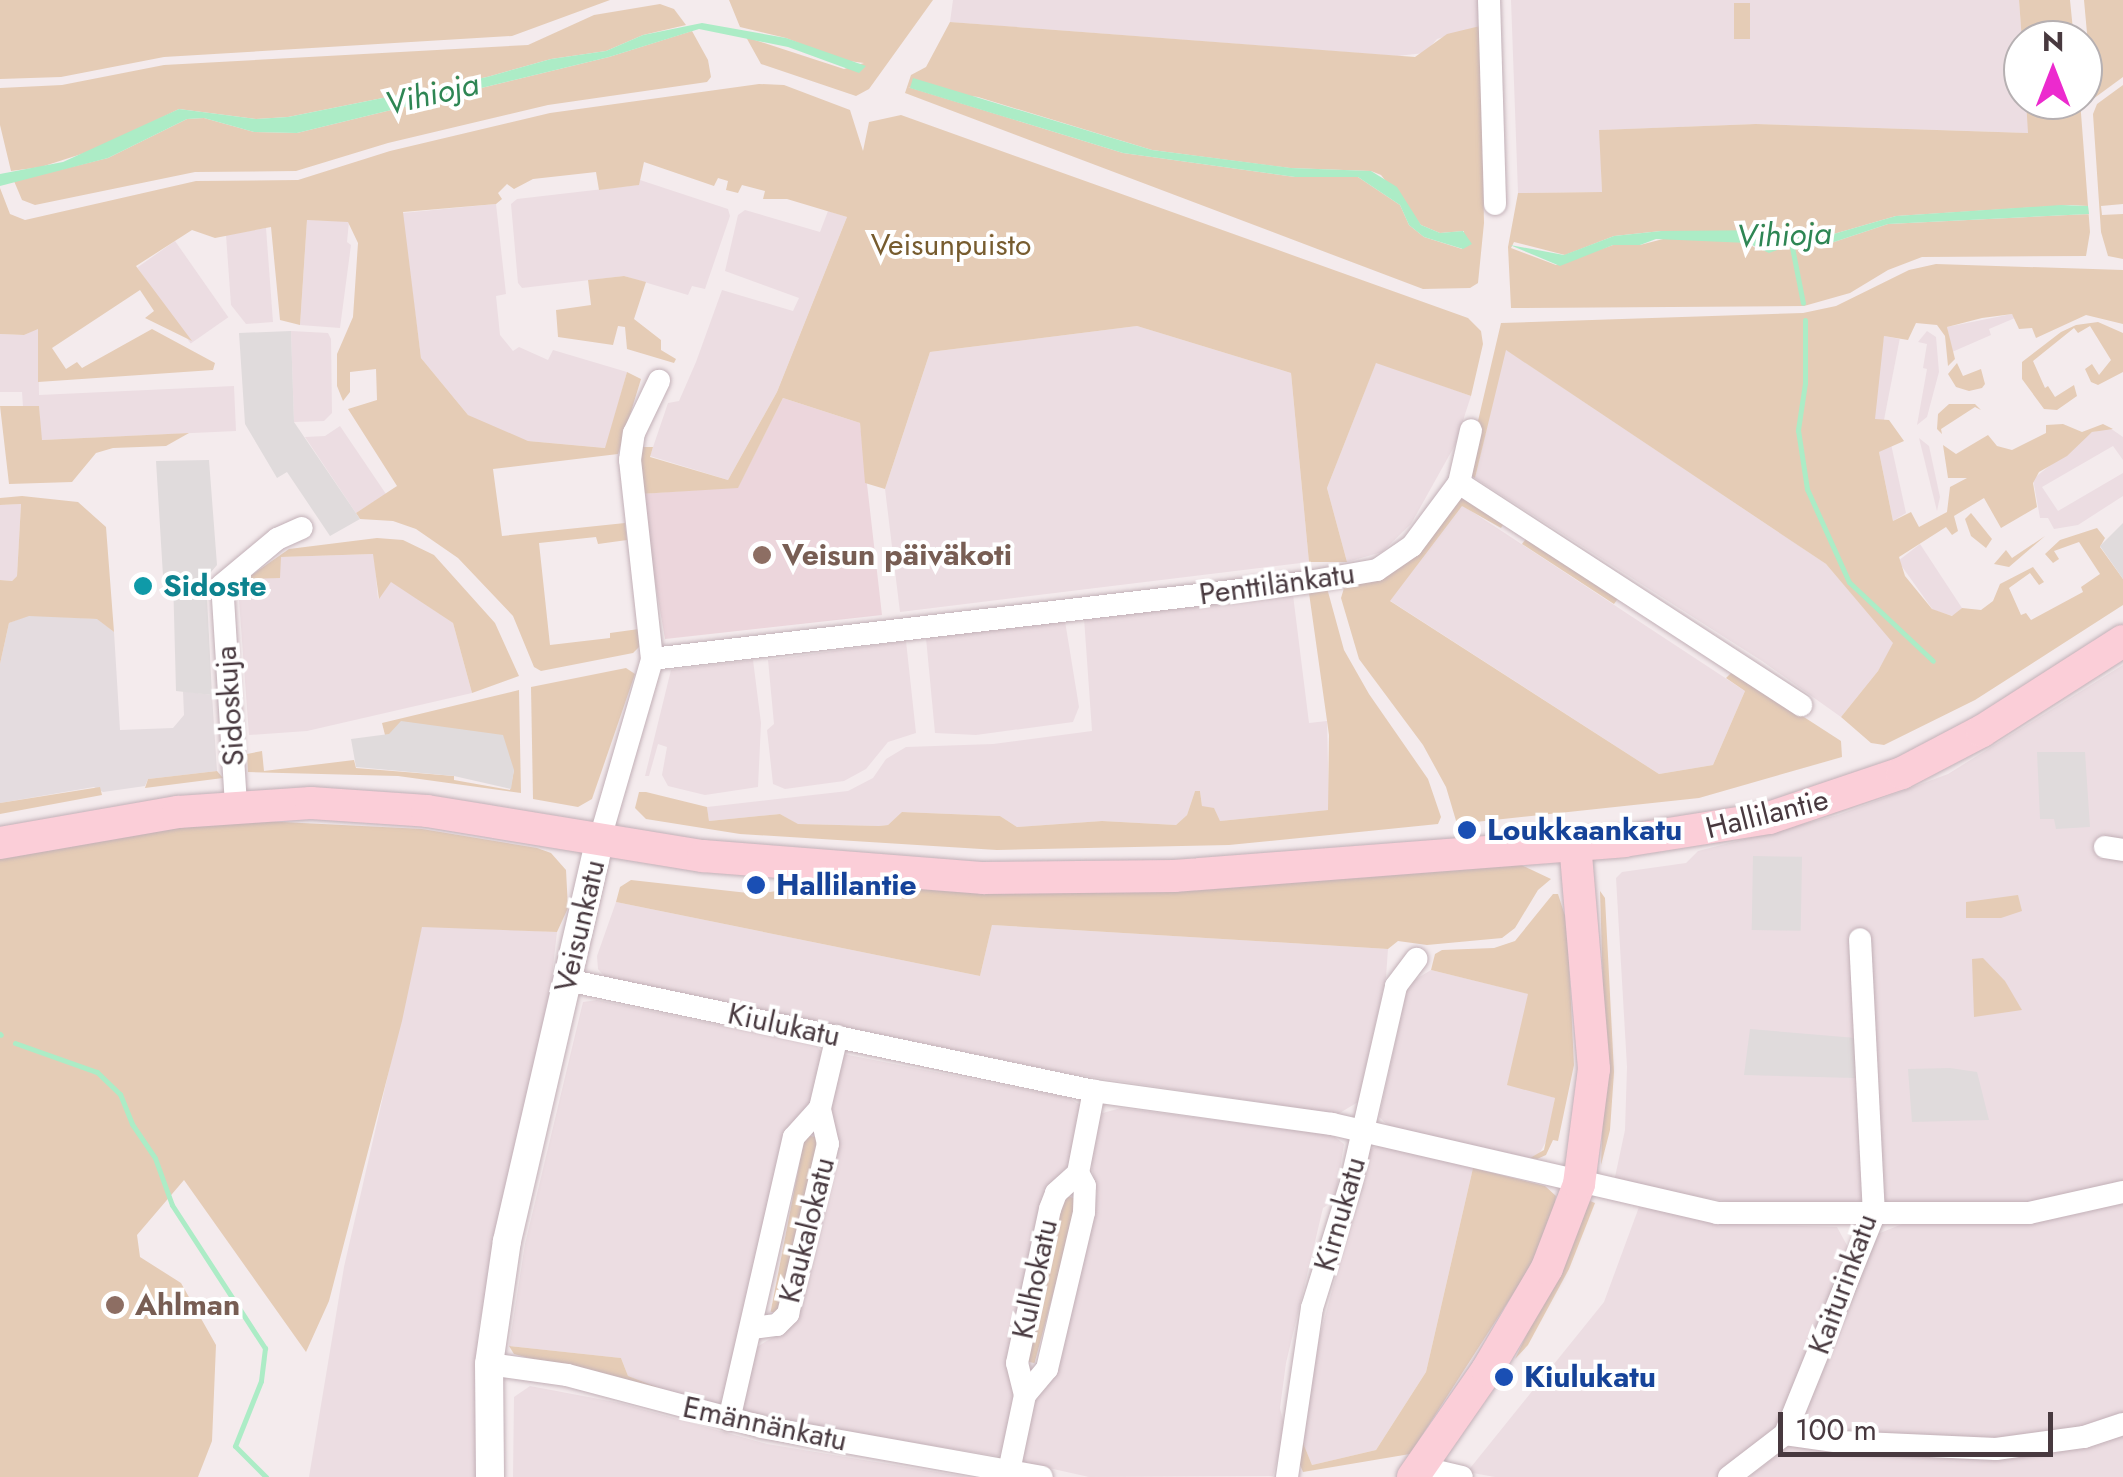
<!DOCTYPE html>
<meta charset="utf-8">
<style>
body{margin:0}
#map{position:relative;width:2123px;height:1477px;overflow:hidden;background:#f4ebed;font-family:Jost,sans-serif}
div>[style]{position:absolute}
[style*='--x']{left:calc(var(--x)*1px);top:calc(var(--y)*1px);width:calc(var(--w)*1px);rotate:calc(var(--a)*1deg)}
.residential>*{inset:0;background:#ecdde2;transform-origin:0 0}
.industrial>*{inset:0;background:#e4dcdf}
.education>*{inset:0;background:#ecd6dc}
.green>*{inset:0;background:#e5ccb6;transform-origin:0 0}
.parking>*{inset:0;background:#e0dbdc;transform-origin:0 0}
.water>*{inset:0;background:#acecc6}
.stream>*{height:5px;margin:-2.5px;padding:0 2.5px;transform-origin:2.5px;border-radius:2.5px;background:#acecc6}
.roads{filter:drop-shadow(0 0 2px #c2b0b7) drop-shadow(0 0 2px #c2b0b7)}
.minor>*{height:22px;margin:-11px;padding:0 11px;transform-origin:11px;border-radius:11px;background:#fff}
.tertiary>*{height:28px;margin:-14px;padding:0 14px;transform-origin:14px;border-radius:14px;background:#fff}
.secondary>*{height:32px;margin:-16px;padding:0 16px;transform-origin:16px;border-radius:16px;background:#fbced8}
.dots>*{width:28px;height:28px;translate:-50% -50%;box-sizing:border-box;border:5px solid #fff;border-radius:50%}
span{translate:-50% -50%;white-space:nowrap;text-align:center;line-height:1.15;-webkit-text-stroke:8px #fff;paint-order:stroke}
.park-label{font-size:30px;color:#775c2f}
.education-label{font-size:30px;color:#785e54;font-weight:700}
.left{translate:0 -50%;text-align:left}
.street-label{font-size:30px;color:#48393f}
.culture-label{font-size:30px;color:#0d838f;font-weight:700}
.transit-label{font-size:30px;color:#164399;font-weight:700}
.water-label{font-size:32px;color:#2e8654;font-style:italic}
.north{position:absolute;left:2003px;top:20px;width:100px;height:100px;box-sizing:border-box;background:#fff;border:2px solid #b6b0b2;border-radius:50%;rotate:0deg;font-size:28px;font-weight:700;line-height:40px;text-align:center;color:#48393f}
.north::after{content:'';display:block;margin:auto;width:35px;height:45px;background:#ec2ace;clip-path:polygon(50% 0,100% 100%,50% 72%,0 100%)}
.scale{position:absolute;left:1778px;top:1412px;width:275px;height:45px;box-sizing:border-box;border:5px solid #48393f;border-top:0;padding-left:12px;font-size:30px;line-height:35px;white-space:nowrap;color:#48393f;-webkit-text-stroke:8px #fff;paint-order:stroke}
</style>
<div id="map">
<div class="residential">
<div style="clip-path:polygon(953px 0,1479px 0,1480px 26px,1437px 39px,1425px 53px,1397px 56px,950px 22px)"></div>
<div style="clip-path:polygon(1511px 0,2019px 0,2029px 133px,1756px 124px,1600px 130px,1602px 192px,1518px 193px)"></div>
<div style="clip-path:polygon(640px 180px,728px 209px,730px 216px,705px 289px,692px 286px,688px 295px,624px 276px,522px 288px,518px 283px,511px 204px,517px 199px,638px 185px)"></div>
<div style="clip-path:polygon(496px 204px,506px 294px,496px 296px,500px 335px,513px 351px,519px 347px,548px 360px,553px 350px,627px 372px,606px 448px,528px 441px,498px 432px,468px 415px,421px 358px,402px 213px)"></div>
<div style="clip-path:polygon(745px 210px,820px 232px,828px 211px,847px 217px,777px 392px,728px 480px,650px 456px,668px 403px,679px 401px,696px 362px,722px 290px,793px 311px,799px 298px,725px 271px,738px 215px)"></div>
<div style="clip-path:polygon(307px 220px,349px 221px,347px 242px,351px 245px,340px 328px,300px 325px)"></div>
<div style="clip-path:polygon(266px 228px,273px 322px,246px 324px,231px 305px,226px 235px)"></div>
<div style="left:175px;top:241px;width:93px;height:46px;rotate:55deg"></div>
<div style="clip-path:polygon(2012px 314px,2015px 318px,1989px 329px,1991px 335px,1952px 352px,1947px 327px)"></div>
<div style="clip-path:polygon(1137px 326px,1291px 373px,1309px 562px,900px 612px,885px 489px,930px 352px)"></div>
<div style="clip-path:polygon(38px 328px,39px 395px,234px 386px,236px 431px,41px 440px,39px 407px,23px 407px,22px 392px,0 392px,0 334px,24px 335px)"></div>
<div style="clip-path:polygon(291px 331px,328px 333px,331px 339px,332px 413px,324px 421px,294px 422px)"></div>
<div style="clip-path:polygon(1927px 331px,1936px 337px,1939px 372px,1927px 417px,1917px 425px,1927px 369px,1923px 368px,1927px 344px,1918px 342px)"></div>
<div style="left:1884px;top:336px;width:16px;height:84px;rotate:11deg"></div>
<div style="clip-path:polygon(1505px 349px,1826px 564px,1894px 643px,1878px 671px,1841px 717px,1762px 661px,1475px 478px)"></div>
<div style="clip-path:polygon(1376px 362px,1471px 396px,1455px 445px,1411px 524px,1382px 552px,1347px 562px,1327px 488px)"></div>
<div style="clip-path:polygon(340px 426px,386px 494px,356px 513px,305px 437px,325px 436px)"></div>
<div style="clip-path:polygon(2110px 428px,2123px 437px,2123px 460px,2113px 446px,2042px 487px,2058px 511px,2123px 473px,2123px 496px,2078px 525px,2054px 529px,2048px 518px,2040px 518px,2033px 479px,2092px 432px)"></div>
<div style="clip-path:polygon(1919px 438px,1929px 446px,1940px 497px,1937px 511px)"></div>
<div style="clip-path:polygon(1891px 444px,1906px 513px,1893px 521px,1879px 452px)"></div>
<div style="clip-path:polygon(21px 504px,17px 576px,12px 581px,0 580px,0 505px)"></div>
<div style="clip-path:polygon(1462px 505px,1745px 691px,1713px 765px,1659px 774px,1389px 600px)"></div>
<div style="clip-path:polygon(1920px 544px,1962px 608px,1953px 616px,1933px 610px,1898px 561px)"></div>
<div style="clip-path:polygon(374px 554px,378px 599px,391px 581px,453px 623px,472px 693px,307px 731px,249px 735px,238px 587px,281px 557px)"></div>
<div style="clip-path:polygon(1293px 595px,1309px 723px,1327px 721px,1329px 810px,1220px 821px,1202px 806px,1200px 791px,1195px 791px,1187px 815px,1176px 825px,1102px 821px,1017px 827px,1000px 816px,903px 812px,888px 825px,879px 826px,797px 824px,780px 814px,709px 821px,707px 807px,848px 791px,873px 778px,886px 759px,906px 747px,993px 744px,1092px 731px,1084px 618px)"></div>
<div style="clip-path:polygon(1065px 621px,1079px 707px,1073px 722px,976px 735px,935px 733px,926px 638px)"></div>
<div style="clip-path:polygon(906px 641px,916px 733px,888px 742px,866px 769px,844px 781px,785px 789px,773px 784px,767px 730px,774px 724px,768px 660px)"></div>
<div style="clip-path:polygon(753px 660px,761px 723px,758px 787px,705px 795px,668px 786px,662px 775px,667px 747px,658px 744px,649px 776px,645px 776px,671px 670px)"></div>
<div style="clip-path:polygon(2123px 665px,2123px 1182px,2016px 1205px,1755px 1206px,1621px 1184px,1615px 1177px,1625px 1130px,1627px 1067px,1616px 878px,1622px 872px,1686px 863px,1698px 851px,1838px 815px,1948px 774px)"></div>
<div style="clip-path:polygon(616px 902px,980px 976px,992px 925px,1388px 949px,1386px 977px,1358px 1102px,1338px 1114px,1072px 1074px,605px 977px,598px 969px,597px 956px)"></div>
<div style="clip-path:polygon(422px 926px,557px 932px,550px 993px,478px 1330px,476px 1477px,309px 1477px,344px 1267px)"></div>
<div style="clip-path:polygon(1431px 970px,1529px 994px,1508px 1084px,1555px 1098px,1548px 1138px,1538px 1156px,1530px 1158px,1390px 1127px,1379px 1117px,1408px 984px)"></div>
<div style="clip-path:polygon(597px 1000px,816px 1045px,824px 1055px,722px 1406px,707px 1406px,628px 1376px,621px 1358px,509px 1346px,525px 1244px,583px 1002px)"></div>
<div style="clip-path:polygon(843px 1054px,1069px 1098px,1082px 1106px,1072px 1161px,1048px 1189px,1018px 1396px,1002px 1453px,997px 1456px,748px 1416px,741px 1408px,755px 1348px,782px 1332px)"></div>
<div style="clip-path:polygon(1121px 1108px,1332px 1135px,1344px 1144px,1335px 1200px,1323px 1208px,1286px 1363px,1280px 1408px,1285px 1429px,1273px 1476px,1089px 1477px,1022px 1462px,1030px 1403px,1054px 1370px,1097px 1193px,1090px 1159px,1099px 1114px)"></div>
<div style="clip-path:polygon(1378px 1146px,1473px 1168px,1426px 1372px,1376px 1450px,1312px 1465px,1301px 1438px,1315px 1354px,1370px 1149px)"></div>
<div style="clip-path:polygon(2123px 1201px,2123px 1414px,2083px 1427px,1996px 1439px,1816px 1430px,1805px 1414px,1875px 1235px,1905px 1223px,2084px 1213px)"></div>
<div style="clip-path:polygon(1639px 1207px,1731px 1224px,1837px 1227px,1849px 1249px,1774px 1433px,1719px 1477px,1495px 1477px,1467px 1472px,1604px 1302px)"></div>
<div style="clip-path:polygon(530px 1386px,620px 1403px,767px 1444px,967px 1477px,513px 1477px,514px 1397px)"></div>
<div style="clip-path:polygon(2123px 1435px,2123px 1477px,1749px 1477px,1790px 1445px)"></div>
</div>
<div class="industrial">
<div style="clip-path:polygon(29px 615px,98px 619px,114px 632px,120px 730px,173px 728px,184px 715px,183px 691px,212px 695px,217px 771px,148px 779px,145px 786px,103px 792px,94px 787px,0 803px,0 664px,9px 623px)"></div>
</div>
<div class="education">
<div style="clip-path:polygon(783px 398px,860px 423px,882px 615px,665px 639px,640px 494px,738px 487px)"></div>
</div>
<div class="green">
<div style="clip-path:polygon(0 0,610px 0,512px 36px,164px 57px,61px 77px,0 79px)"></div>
<div style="clip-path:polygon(729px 0,933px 0,869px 89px,856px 96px,761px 64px,746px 37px,844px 69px,864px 63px,841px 60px,786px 38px,740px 27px)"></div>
<div style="clip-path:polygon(2019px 0,2070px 0,2074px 40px,2023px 40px,2023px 55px)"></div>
<div style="clip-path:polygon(2084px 0,2123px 0,2123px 77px,2093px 99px)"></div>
<div style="left:1734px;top:3px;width:16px;height:36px"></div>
<div style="clip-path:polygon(660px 4px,674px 9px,686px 25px,643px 35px,606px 51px,551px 59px,487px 77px,288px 117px,256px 119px,179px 109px,97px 149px,41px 167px,11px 171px,0 125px,0 88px,62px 85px,164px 65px,528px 45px,594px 15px)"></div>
<div style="clip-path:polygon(evenodd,950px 22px,1415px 57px,1447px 34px,1480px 26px,1484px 223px,1478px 283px,1470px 288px,1423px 289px,905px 93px,911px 75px,926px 67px,950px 22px,908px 87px,978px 97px,1152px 150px,1290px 168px,1371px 171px,1381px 175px,1421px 225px,1440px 233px,1464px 231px,1462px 249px,1424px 237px,1409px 225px,1400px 205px,1358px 177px,1295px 177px,1123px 153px,908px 87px)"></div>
<div style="clip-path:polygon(692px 31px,708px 60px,711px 77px,707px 82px,548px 105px,388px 143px,296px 171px,195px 172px,35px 205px,22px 200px,14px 181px,108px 158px,187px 119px,204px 118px,254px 132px,297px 133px,609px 57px)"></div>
<div style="clip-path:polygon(759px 84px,784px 85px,850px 110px,863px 151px,869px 122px,901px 115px,1468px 318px,1481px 331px,1483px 344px,1471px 396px,1376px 363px,1327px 488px,1347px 562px,1309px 562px,1291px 373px,1137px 326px,930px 352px,885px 489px,865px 483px,860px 423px,783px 398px,738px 488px,640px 494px,639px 447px,653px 447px,650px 457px,728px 480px,777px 392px,847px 217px,787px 199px,763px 199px,765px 191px,742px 185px,738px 193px,726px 190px,728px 181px,718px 178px,714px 186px,644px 162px,639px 185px,599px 190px,596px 172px,533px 179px,514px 189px,507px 184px,498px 193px,502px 199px,496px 204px,403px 212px,421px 358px,468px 415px,528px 441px,605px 448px,627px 372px,641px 379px,618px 454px,493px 469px,502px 536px,625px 523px,627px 540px,598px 544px,596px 537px,539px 543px,550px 645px,610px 638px,610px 633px,639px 629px,640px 646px,633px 653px,541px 671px,534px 667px,513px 616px,458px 558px,416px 529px,393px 521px,360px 519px,356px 513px,397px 486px,348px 409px,377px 400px,376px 369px,350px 372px,350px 392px,343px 401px,337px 386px,337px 354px,353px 317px,358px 243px,348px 222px,307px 220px,300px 325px,280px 320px,271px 227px,215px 238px,192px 230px,136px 266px,192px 341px,145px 318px,154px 311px,140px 290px,52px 348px,66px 369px,77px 362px,82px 368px,152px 329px,215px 363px,213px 370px,38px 382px,38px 329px,24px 335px,0 334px,0 188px,10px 214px,25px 220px,196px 181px,298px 180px,390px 151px,550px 113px)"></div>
<div style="clip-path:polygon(2123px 85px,2123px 204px,2101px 206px,2102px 215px,2123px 214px,2123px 259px,2108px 256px,2101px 232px,2093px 114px,2097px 104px)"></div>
<div style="clip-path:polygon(evenodd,2026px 100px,2080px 100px,2090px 232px,2086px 256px,1922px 257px,1888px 270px,1850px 293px,1804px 306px,1511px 308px,1508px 247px,1518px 193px,1602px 192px,1599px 130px,1756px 124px,2028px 133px,2026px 100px,2071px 205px,2088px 206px,2089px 214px,1888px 224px,1831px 243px,1797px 243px,1782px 249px,1758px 250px,1748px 243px,1688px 237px,1663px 239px,1640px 245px,1613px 245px,1556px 265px,1511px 248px,1514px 242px,1565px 255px,1614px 236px,1661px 231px,1787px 231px,1823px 237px,1896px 216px,2071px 205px)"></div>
<div style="clip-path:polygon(1936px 264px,2123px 270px,2123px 324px,2086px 315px,2036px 338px,2032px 328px,2019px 329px,2012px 314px,1982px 318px,1947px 327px,1955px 359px,1948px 366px,1945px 336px,1937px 325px,1916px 323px,1908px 340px,1884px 336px,1875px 419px,1889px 420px,1904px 441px,1879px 452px,1893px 521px,1911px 512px,1919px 527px,1947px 512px,1950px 487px,1967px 478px,1948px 478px,1943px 445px,1956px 454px,1988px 435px,1997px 446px,2012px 450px,2046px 433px,2046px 425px,2063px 424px,2082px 432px,2103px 424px,2113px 429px,2092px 432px,2067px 456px,2039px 472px,2033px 483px,2037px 507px,2001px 528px,1984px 498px,1954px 516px,1958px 531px,1952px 535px,1946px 527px,1899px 557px,1905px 576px,1932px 609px,1952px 616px,1962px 608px,1981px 610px,1993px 601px,2000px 584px,2033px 567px,2044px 582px,2039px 585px,2030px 573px,2009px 588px,2021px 615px,2026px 613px,2031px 620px,2083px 592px,2081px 587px,2100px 574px,2079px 542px,2054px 551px,2059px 559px,2053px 563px,2045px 554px,2060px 540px,2097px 528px,2105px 538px,2100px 547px,2123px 579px,2123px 605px,1975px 700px,1884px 745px,1871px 743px,1841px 717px,1878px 671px,1893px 643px,1826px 564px,1506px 350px,1475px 478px,1466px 472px,1501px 323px,1803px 313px,1836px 306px,1909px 270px)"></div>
<div style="clip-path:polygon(624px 276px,646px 282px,634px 319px,661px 340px,661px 350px,676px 359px,674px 363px,627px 349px,625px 327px,618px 326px,613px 345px,558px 337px,556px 310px,591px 305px,588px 280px)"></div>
<div style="clip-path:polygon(2098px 322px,2123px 333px,2123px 372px,2098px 385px,2091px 382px,2085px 369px,2092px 364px,2099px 375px,2111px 360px,2090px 326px,2078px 333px,2074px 328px,2033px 361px,2045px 388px,2048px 386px,2055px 397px,2074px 385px,2077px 396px,2057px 410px,2044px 409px,2022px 379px,2022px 362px,2061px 332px,2076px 325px)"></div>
<div style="clip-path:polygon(1957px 363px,1963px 376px,1981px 369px,1985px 384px,1982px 388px,1969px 391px,1956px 387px,1948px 374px)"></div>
<div style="clip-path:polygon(1949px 404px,1975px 404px,1981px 410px,1975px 407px,1941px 429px,1942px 434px,1937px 429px,1938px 414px)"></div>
<div style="clip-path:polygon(0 406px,39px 406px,42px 440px,189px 433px,166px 446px,113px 448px,96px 453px,72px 482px,9px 484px)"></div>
<div style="clip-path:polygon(22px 496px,78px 502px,106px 527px,114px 632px,97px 619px,29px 616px,9px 623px,0 664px,0 580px,12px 581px,17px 576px,21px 504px,0 505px,0 498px)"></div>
<div style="clip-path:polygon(1463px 497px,1505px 522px,1501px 528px,1462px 506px,1390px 601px,1659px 774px,1713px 765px,1745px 691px,1726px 678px,1733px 671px,1841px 741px,1842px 757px,1699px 798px,1457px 824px,1446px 787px,1423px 745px,1359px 659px,1341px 598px,1344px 588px)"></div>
<div style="clip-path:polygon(1971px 513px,1992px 539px,1986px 548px,1971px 536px,1965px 519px)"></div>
<div style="clip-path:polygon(1528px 536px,1619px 597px,1614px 604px,1522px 544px)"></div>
<div style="clip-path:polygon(2045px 536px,2009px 567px,1994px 564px,2006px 550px,2012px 558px)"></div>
<div style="clip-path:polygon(377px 538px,403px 540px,434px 555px,495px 623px,519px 676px,472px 693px,453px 623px,391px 582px,379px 599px,373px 554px,281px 557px,280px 578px,246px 579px,289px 549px)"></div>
<div style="clip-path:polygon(1327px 588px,1344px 650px,1369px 694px,1428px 779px,1441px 817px,1438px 824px,1229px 845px,997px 850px,740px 834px,646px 819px,635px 808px,639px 792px,646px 792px,707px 807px,709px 821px,780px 814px,798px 824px,879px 826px,888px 825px,902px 812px,1000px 816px,1017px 827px,1102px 821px,1176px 825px,1187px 815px,1195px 791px,1200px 791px,1202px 806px,1214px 808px,1220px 821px,1328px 810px,1329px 735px,1309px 593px)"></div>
<div style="clip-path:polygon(626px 668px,635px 674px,592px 799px,578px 807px,533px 799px,531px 687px)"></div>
<div style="clip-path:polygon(519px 690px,521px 793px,398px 776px,248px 772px,247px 754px,262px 751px,264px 771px,354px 760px,356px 768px,454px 776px,454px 780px,510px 790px,514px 770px,385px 735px,382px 723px)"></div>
<div style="clip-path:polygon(217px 771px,223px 778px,145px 788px,148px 779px)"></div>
<div style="clip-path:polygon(100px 787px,102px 795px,0 814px,0 803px)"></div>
<div style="clip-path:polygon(262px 821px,422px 829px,537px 848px,551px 853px,566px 870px,568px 908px,557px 932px,422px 927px,402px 1021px,329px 1301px,306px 1352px,184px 1180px,137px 1235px,140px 1257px,181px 1283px,216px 1345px,212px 1441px,198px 1477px,0 1477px,0 857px,178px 828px)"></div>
<div style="clip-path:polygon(1519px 864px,1551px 879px,1538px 890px,1515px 928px,1502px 938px,1427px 945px,1398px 941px,1388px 949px,992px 925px,980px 976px,616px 902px,620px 887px,631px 880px,757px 894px,814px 885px,1041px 893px)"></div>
<div style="clip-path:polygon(1600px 891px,1605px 898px,1614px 1072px,1610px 1130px,1601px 1165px,1605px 1050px)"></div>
<div style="clip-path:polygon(1553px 894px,1558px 894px,1567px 922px,1574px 1065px,1558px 1141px,1553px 1140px,1546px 1155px,1537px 1159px,1530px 1158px,1544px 1150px,1555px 1098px,1507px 1085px,1528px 994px,1431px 970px,1435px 954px,1442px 950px,1494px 948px,1515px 941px)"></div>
<div style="clip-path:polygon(2018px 895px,2022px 911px,2001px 918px,1966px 918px,1966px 902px)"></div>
<div style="clip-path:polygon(1983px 958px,2005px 981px,2022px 1010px,1974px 1017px,1972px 959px)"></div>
<div style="left:805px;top:1135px;width:15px;height:180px;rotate:11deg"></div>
<div style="clip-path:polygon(1473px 1168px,1545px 1186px,1556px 1196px,1551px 1226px,1524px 1277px,1410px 1454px,1303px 1472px,1298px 1460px,1301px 1438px,1312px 1465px,1376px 1450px,1426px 1372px)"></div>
<div style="left:1063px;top:1195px;width:16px;height:170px;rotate:15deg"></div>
<div style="clip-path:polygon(1590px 1201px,1595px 1203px,1569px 1269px,1528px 1345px,1515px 1359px)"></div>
<div style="clip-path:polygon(509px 1346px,621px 1358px,628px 1376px,707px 1406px,514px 1354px)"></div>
</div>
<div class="parking">
<div style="clip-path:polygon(291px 331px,294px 422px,360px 519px,330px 536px,287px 472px,277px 478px,245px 424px,239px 333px)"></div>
<div style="clip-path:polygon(209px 460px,217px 565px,206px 578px,212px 695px,176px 691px,173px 577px,163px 576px,156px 461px)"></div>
<div style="clip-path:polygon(2123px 523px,2123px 579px,2100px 546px)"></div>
<div style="clip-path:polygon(401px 721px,503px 735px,514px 770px,511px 789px,454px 776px,356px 767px,351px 739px,389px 734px)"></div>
<div style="clip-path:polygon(2037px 752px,2085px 752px,2090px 827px,2056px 829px,2054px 819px,2040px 819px)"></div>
<div style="left:1753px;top:856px;width:49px;height:74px;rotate:1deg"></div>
<div style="clip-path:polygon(1750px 1029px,1856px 1038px,1855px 1078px,1744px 1075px)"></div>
<div style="clip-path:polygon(1950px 1068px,1977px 1072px,1989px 1120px,1912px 1122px,1908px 1069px)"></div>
</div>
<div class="water">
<div style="clip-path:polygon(702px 23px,786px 38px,866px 66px,859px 73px,788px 47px,699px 29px,609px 57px,297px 133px,254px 132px,204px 118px,187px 119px,108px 158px,0 186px,0 174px,63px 162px,179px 109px,256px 119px,288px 117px,487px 77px,551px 59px,606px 51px,643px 35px)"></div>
<div style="clip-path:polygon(913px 78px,1152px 150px,1291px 168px,1371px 171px,1397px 187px,1421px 225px,1440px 233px,1463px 231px,1472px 244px,1463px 249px,1424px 237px,1409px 225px,1400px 205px,1358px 177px,1295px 177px,1123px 153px,910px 88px)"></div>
<div style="clip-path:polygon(2061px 205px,2088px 206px,2089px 214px,1888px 224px,1831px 243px,1797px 243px,1769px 253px,1748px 243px,1656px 239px,1640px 245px,1613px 245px,1560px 266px,1510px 245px,1564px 255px,1614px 236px,1661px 231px,1783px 230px,1823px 237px,1896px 216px)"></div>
</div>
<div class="stream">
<div style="--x:1791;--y:242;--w:62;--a:78.9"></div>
<div style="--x:1805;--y:320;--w:63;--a:90"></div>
<div style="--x:1805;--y:383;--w:48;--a:98.5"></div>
<div style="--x:1798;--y:430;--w:60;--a:81.3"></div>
<div style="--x:1807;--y:489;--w:102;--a:65.7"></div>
<div style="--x:1849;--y:582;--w:115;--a:43.2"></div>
<div style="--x:0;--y:1034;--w:1;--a:45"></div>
<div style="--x:15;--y:1043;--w:87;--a:19.5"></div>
<div style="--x:97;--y:1072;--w:32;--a:44"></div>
<div style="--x:120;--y:1094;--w:32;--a:68"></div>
<div style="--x:132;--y:1124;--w:41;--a:55.9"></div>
<div style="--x:155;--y:1158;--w:50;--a:70.1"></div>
<div style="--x:172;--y:1205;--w:171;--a:57"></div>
<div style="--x:265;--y:1348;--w:33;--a:97"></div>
<div style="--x:261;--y:1381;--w:70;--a:111.8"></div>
<div style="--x:235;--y:1446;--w:44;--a:45"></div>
</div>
<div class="roads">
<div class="minor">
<div style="--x:1489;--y:0;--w:204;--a:88.3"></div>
<div style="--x:1459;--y:483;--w:408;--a:33"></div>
<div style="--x:652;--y:659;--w:661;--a:-6.69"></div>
<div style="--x:1308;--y:582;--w:70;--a:-9.9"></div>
<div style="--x:1377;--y:570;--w:42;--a:-34.4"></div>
<div style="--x:1412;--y:546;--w:79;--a:-53.3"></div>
<div style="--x:1459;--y:483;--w:54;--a:-77.2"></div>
<div style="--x:236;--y:805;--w:220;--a:-93.6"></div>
<div style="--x:222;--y:585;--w:72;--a:-39.9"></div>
<div style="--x:277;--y:539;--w:27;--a:-24"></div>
<div style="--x:599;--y:842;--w:191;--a:-73.8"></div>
<div style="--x:652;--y:659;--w:200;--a:-96.3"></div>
<div style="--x:630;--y:460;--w:27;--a:-82"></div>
<div style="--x:634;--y:433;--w:58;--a:-64.3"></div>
<div style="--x:2105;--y:847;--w:18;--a:9"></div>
<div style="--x:567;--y:980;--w:539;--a:11.89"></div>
<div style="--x:1094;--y:1091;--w:240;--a:7.9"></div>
<div style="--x:1332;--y:1124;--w:395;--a:13"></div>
<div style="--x:1717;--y:1213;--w:312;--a:0"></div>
<div style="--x:2029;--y:1213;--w:96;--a:-12.6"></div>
<div style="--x:752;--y:1328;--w:25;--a:-7"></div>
<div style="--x:777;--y:1325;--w:16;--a:-45"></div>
<div style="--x:788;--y:1314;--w:175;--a:-76.8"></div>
<div style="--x:828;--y:1144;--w:37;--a:-103"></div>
<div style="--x:489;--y:1364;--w:79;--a:8"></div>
<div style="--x:567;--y:1375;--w:202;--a:14.9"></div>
<div style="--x:762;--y:1427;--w:284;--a:10.1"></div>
<div style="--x:1025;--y:1395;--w:34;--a:-50"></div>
<div style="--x:1047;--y:1369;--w:161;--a:-76.7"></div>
<div style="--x:1084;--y:1212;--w:26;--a:-88"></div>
<div style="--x:1085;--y:1186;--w:15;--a:-118"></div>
<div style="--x:729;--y:1420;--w:290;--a:-77.1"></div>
<div style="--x:794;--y:1137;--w:39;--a:-48"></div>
<div style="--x:820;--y:1108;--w:74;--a:-76.7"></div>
<div style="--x:1785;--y:1434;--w:57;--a:8.1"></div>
<div style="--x:1841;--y:1442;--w:155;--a:2.6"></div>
<div style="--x:1996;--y:1449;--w:89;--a:-7.8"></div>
<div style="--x:2084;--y:1437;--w:41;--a:-18.4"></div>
<div style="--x:1419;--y:1467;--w:44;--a:13.1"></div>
<div style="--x:1009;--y:1471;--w:78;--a:-78.1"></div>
<div style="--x:1025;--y:1395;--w:33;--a:-104"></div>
<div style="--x:1017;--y:1363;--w:157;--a:-77.9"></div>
<div style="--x:1050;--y:1209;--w:17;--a:-69"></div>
<div style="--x:1056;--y:1193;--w:30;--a:-42"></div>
<div style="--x:1078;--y:1173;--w:84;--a:-79"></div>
<div style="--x:1287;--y:1477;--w:171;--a:-81.6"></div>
<div style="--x:1312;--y:1308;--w:131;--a:-72.7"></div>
<div style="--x:1351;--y:1183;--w:202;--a:-77.1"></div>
<div style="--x:1396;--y:986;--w:34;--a:-53"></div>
<div style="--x:1729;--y:1477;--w:71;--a:-37.5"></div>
<div style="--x:1785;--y:1434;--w:236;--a:-67.9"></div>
<div style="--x:1874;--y:1215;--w:276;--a:-92.9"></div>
</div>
<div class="tertiary">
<div style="--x:490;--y:1477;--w:113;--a:-90.5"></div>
<div style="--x:489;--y:1364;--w:124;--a:-81.7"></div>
<div style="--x:507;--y:1241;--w:409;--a:-77"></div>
</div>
<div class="secondary">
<div style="--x:0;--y:843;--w:181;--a:-9.9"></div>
<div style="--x:178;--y:812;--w:133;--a:-3.9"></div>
<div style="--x:311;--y:803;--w:116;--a:3.9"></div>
<div style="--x:427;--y:811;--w:280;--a:9.3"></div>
<div style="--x:703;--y:856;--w:282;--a:4.5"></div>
<div style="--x:984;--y:878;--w:190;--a:-0.6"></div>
<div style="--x:1174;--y:876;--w:451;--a:-4.4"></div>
<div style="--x:1624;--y:841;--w:147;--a:-9"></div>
<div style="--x:1769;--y:818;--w:140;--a:-18.7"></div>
<div style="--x:1902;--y:773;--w:90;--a:-27.7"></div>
<div style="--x:1982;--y:731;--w:167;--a:-32.6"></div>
<div style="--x:1413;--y:1477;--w:130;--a:-55.3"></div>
<div style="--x:1487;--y:1370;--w:118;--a:-59.5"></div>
<div style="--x:1547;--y:1268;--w:90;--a:-69.1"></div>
<div style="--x:1579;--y:1184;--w:116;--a:-82.6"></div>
<div style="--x:1594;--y:1069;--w:225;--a:-94.8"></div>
</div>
</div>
<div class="dots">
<div style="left:762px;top:555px;background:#8d6e63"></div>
<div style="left:143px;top:586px;background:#0f9aa8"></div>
<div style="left:1467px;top:830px;background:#1a4fb4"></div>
<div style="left:756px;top:885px;background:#1a4fb4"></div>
<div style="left:115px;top:1305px;background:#8d6e63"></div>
<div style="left:1504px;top:1377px;background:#1a4fb4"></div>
</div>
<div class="park-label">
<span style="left:951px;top:245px">Veisunpuisto</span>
</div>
<div class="education-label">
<span class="left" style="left:782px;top:555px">Veisun päiväkoti</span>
<span class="left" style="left:135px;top:1305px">Ahlman</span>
</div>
<div class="street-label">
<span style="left:1277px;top:584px;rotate:-8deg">Penttilänkatu</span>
<span style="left:230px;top:706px;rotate:-94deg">Sidoskuja</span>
<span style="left:1767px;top:814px;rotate:-14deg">Hallilantie</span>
<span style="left:580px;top:926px;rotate:-77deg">Veisunkatu</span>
<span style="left:784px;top:1025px;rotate:12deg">Kiulukatu</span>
<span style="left:1340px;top:1214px;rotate:-74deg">Kirnukatu</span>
<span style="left:807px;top:1230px;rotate:-76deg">Kaukalokatu</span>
<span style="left:1035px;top:1279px;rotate:-78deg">Kulhokatu</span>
<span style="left:1843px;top:1284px;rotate:-70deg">Kaiturinkatu</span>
<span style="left:765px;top:1424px;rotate:12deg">Emännänkatu</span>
</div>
<div class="culture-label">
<span class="left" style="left:163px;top:586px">Sidoste</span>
</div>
<div class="transit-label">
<span class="left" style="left:1487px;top:830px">Loukkaankatu</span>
<span class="left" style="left:776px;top:885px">Hallilantie</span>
<span class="left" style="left:1524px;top:1377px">Kiulukatu</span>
</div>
<div class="water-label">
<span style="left:432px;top:94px;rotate:-13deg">Vihioja</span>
<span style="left:1784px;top:235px;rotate:-2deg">Vihioja</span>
</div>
<div class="north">N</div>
<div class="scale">100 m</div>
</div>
